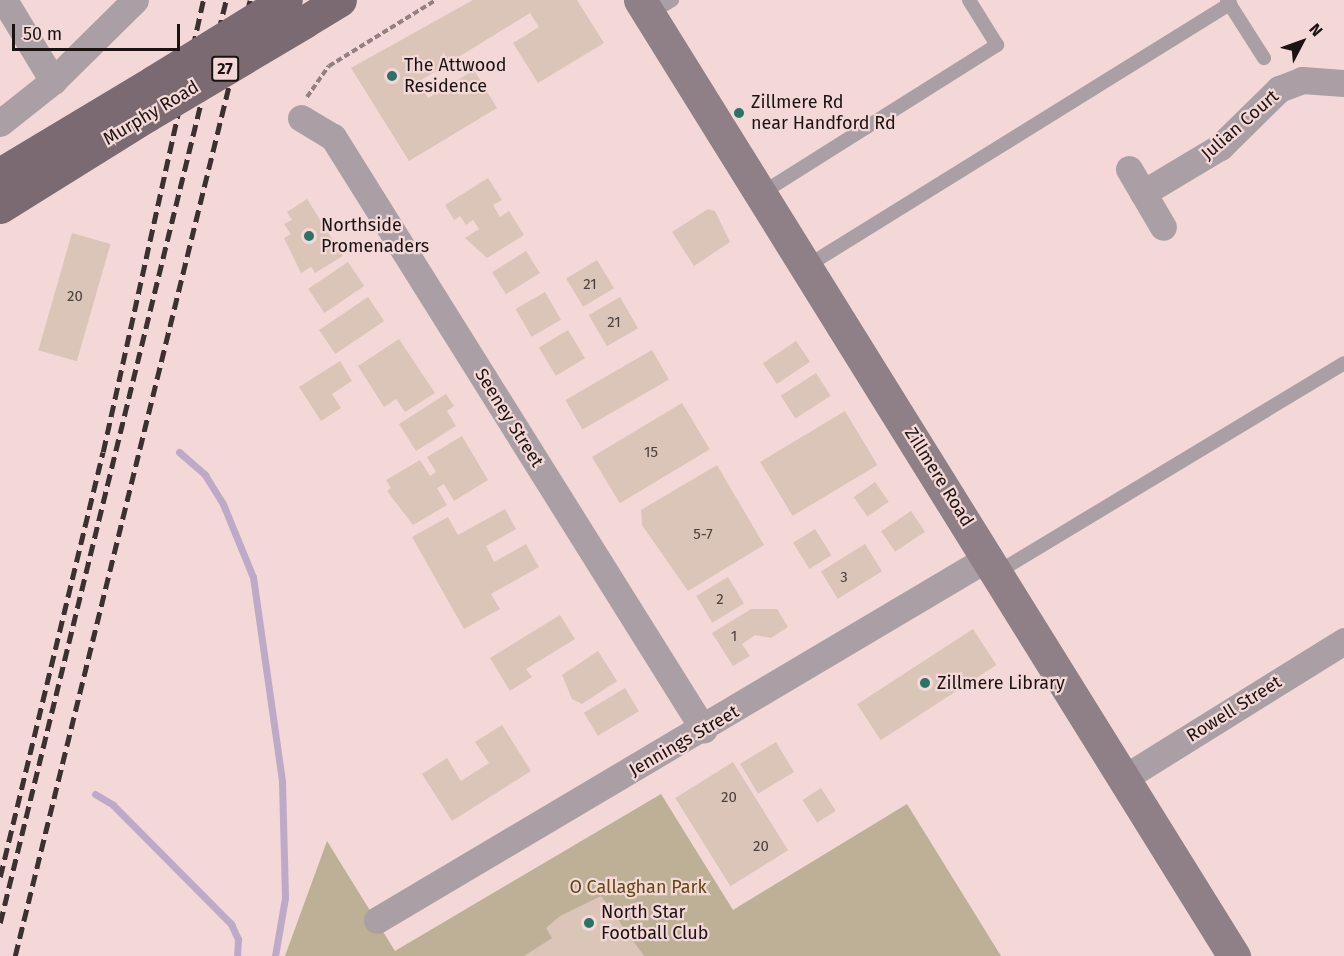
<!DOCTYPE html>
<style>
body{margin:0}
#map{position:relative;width:1344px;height:956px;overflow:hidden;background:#f3d8d7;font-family:"Fira Sans",sans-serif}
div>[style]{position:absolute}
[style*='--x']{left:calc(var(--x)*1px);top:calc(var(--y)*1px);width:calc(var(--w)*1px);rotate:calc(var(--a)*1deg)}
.green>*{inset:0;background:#bdb097}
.stream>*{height:7px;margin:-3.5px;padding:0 3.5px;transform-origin:3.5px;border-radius:3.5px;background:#beaac8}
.building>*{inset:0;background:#dbc5b9;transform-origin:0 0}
.path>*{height:4px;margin-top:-2px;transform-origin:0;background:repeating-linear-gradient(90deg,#93807f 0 6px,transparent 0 9px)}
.service>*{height:14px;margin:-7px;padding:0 7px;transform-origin:7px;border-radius:7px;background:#a99fa4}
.minor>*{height:27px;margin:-13.5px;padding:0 13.5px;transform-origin:13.5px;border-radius:13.5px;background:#a99fa4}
.secondary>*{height:33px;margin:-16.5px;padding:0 16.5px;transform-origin:16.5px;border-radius:16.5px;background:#8f8087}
.primary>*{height:33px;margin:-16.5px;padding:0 16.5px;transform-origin:16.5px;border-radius:16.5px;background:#7c6a73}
.rail>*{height:4.5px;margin-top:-2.25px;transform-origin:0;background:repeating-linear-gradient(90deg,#3c3030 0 12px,transparent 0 18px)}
.primary-bridge>*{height:33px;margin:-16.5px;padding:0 16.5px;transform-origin:16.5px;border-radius:16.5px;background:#7c6a73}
.dots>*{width:16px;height:16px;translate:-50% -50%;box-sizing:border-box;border:3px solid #f3d8d7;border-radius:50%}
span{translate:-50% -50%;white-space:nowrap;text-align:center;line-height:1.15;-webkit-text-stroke:4.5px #f3d8d7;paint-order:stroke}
.number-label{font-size:15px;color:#4b3f3c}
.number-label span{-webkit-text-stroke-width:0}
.shield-label span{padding:2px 4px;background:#f3d8d7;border:2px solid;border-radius:4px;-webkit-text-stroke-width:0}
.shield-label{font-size:16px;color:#1b1212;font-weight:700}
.poi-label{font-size:18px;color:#1b1212}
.left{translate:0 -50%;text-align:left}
.street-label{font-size:18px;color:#1b1212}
.park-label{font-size:18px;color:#604910}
.north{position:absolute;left:1272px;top:12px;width:60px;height:60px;-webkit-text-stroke:4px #f3d8d7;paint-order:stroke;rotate:49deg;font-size:16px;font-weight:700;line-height:24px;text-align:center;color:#1b1212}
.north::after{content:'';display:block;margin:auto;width:21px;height:27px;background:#1b1212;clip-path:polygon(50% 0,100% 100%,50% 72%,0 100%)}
.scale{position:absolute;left:12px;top:24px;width:168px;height:27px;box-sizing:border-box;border:3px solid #1b1212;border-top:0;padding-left:8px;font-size:18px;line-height:21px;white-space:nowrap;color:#1b1212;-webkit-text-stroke:4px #f3d8d7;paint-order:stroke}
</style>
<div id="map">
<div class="green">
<div style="clip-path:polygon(661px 794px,733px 910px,907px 804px,1001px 956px,285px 956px,327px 841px,395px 951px)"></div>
</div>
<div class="stream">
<div style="--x:179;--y:452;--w:35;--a:41"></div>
<div style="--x:205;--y:475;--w:34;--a:58"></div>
<div style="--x:223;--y:504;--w:79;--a:67.7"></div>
<div style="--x:253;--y:577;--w:207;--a:81.9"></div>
<div style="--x:282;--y:782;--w:116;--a:88.5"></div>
<div style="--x:285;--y:898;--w:59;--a:99.8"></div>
<div style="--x:95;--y:794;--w:21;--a:31"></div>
<div style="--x:113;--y:805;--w:168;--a:45.2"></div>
<div style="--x:231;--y:924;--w:17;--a:65"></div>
<div style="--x:238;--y:939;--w:17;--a:93"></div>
</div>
<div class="building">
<div style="clip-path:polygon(473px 0,577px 0,604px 43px,538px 83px,513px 43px,539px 27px,530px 13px,418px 82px,428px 98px,474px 70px,497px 108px,409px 161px,351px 68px)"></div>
<div style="clip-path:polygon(488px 178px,502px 200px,493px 205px,500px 217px,509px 211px,524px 235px,487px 258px,465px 238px,479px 229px,473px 220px,466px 225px,460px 216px,454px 220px,445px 205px)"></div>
<div style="clip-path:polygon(307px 199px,343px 256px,315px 273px,311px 267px,301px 273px,284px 238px,291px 234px,284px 224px,292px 220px,287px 212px)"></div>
<div style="clip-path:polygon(708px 209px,715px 211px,730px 242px,694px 266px,672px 232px)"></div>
<div style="left:72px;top:233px;width:40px;height:122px;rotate:16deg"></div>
<div style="left:526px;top:251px;width:26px;height:40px;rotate:58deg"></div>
<div style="left:597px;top:260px;width:33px;height:36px;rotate:59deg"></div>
<div style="left:348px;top:262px;width:29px;height:48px;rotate:56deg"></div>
<div style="left:545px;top:292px;width:32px;height:34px;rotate:60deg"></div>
<div style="left:368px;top:297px;width:29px;height:59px;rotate:56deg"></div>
<div style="left:620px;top:297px;width:36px;height:36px;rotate:60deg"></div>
<div style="left:568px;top:330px;width:33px;height:34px;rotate:59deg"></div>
<div style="clip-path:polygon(399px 339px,435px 393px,405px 412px,396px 399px,384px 407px,358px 366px)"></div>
<div style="left:796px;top:341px;width:25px;height:40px;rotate:56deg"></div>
<div style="left:652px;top:350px;width:34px;height:100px;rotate:60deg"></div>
<div style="clip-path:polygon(340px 361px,352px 381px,332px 394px,341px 408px,321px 421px,299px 387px)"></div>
<div style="left:816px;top:373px;width:27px;height:42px;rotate:57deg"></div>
<div style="clip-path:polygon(446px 394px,454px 406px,447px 411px,456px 426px,416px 451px,399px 424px)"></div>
<div style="left:682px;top:403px;width:54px;height:105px;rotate:59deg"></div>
<div style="left:845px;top:411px;width:63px;height:99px;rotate:59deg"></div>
<div style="clip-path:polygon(462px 436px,488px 480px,454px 501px,444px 484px,437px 488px,447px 505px,413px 525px,387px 491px,391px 488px,386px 480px,420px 460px,430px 476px,436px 472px,427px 457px)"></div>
<div style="clip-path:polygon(717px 465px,764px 545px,688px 591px,642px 525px,641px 510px)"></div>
<div style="left:875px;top:482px;width:24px;height:26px;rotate:55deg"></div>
<div style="clip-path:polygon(505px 509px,516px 529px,486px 546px,494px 562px,526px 544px,539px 567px,491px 594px,500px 609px,464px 629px,412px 537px,448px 517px,458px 535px)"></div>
<div style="left:911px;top:511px;width:25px;height:36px;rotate:56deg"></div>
<div style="left:815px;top:529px;width:31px;height:26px;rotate:58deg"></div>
<div style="left:865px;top:544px;width:32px;height:52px;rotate:58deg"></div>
<div style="left:728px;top:577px;width:31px;height:37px;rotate:59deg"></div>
<div style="clip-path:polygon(751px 609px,777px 609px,788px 627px,771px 638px,755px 635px,742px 644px,750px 656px,733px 666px,712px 633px)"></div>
<div style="clip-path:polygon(560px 615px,575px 639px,526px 669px,532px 677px,510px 691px,490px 658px)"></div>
<div style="left:973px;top:629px;width:43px;height:138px;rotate:57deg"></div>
<div style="clip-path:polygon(598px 651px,617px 681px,582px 704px,572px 699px,562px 675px)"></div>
<div style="left:625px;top:688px;width:27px;height:48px;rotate:59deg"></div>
<div style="clip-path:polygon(502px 725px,531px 771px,452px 821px,422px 774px,447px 758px,461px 781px,489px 763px,475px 742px)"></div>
<div style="left:776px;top:742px;width:35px;height:42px;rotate:59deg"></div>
<div style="left:733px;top:762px;width:104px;height:68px;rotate:58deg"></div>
<div style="left:821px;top:788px;width:27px;height:22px;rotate:57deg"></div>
<div style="clip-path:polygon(601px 896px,644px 956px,524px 956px,552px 938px,546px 928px,560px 916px)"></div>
</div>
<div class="path">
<div style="--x:307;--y:97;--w:38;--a:-55"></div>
<div style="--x:329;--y:66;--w:126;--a:-31.7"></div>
</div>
<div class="service">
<div style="--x:1227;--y:0;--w:69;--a:57.5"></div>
<div style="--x:649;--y:14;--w:27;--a:-31"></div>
<div style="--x:762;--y:193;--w:278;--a:-32.2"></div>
<div style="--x:997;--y:45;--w:53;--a:-121.9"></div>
<div style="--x:807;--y:266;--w:498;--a:-31.8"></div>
<div style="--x:998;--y:572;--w:404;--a:-31.1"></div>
</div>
<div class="minor">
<div style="--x:4;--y:0;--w:95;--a:58.8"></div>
<div style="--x:301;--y:118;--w:37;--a:31"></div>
<div style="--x:333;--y:137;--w:699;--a:57.97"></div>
<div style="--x:0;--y:123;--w:68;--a:-38.4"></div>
<div style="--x:53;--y:81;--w:115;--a:-44.6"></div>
<div style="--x:1129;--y:169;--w:67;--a:59.6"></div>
<div style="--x:1143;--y:193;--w:90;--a:-30.9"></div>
<div style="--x:1220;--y:147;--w:83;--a:-44.5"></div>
<div style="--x:1279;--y:89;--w:25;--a:-21"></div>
<div style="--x:1302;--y:80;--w:42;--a:4.1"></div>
<div style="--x:1124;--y:778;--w:259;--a:-31.9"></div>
<div style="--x:377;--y:920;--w:712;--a:-30.67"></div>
</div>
<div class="secondary">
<div style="--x:640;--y:0;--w:1126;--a:58.15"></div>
</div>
<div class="primary">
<div style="--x:304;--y:22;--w:42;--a:-31.4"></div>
<div style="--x:0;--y:174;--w:179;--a:-31"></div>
<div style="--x:0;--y:207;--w:172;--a:-31.9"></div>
</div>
<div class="rail">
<div style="--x:0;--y:877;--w:437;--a:-76.4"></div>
<div style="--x:103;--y:452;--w:463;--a:-77.5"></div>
<div style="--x:0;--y:923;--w:950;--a:-76.24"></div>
<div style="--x:15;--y:956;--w:984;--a:-76.19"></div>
</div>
<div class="primary-bridge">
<div style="--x:153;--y:82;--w:156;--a:-31.7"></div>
<div style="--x:146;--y:116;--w:184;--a:-30.7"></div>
</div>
<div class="dots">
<div style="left:392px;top:76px;background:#2c7267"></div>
<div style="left:739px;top:113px;background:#2c7267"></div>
<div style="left:309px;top:236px;background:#2c7267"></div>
<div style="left:925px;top:683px;background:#2c7267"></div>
<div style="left:589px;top:923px;background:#2c7267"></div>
</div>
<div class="number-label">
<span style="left:590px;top:285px">21</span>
<span style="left:75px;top:297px">20</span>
<span style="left:614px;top:323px">21</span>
<span style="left:651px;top:453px">15</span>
<span style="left:703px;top:535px">5-7</span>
<span style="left:844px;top:578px">3</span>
<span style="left:720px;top:600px">2</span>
<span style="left:734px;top:637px">1</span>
<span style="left:729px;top:798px">20</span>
<span style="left:761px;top:847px">20</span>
</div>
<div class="shield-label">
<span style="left:225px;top:69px">27</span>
</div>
<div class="poi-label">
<span class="left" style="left:404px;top:76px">The Attwood<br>Residence</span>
<span class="left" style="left:751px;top:113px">Zillmere Rd<br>near Handford Rd</span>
<span class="left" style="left:321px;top:236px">Northside<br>Promenaders</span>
<span class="left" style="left:937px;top:683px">Zillmere Library</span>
<span class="left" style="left:601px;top:923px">North Star<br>Football Club</span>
</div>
<div class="street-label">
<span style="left:151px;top:113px;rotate:-31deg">Murphy Road</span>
<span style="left:1240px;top:125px;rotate:-41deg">Julian Court</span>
<span style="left:509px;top:418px;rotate:58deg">Seeney Street</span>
<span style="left:939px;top:477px;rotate:58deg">Zillmere Road</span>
<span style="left:1234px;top:709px;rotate:-32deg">Rowell Street</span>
<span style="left:684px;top:741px;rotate:-30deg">Jennings Street</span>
</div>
<div class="park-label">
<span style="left:638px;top:887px">O Callaghan Park</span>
</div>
<div class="north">N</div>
<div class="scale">50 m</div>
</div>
